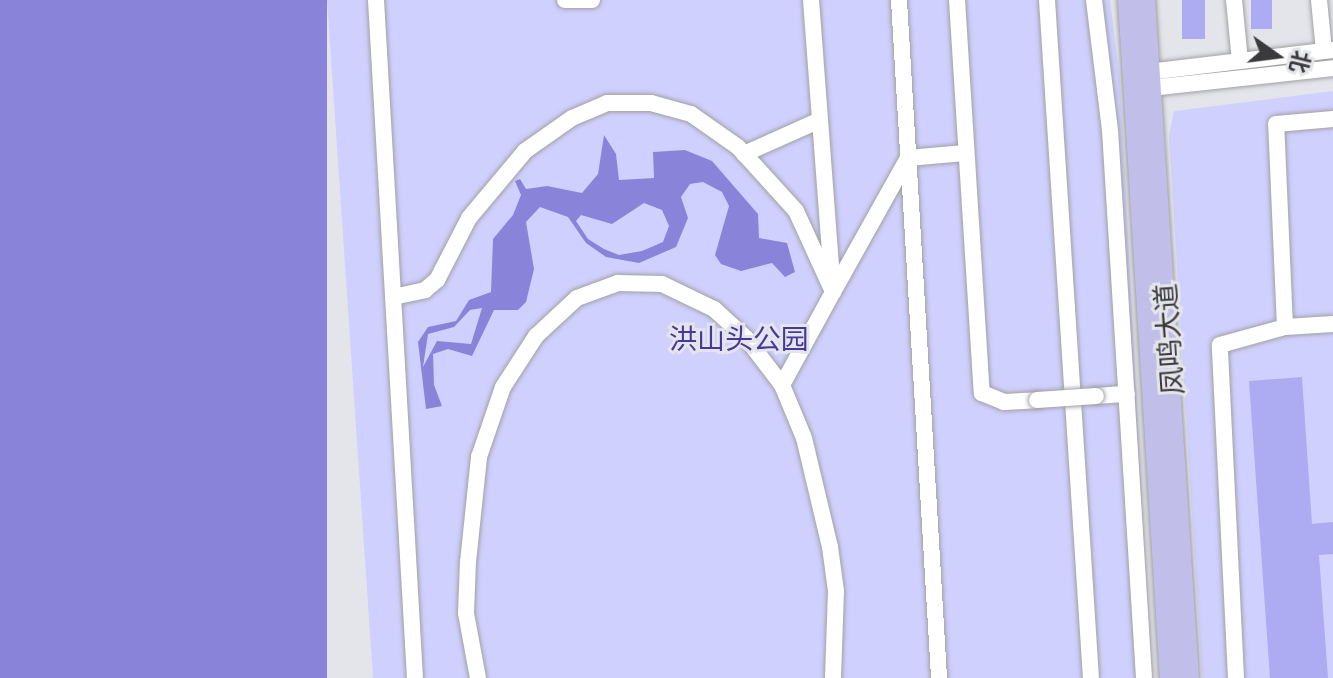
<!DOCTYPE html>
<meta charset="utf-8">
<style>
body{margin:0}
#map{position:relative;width:1333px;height:678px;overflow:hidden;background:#e4e5ea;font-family:"Space Grotesk","Noto Sans SC",sans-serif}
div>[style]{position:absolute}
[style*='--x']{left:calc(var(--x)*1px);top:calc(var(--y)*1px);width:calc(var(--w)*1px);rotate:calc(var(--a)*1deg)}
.green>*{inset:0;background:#d0d0fe}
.water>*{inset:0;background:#8984d9;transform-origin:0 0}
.building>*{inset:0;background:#adabf1;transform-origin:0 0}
.roads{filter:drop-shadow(0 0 2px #a1a1a6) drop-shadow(0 0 2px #a1a1a6)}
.minor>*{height:16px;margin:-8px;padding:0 8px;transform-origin:8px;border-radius:8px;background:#fff}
.major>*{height:20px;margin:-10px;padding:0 10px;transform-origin:10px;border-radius:10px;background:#c1bfea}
.bridges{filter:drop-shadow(0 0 2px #a1a1a6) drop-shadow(0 0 2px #a1a1a6)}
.minor-bridge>*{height:16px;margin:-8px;padding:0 8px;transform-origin:8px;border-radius:8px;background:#fff}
span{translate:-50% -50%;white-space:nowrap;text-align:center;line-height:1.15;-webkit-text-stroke:6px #e4e5ea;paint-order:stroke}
.park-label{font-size:28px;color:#49389c}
.street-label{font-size:28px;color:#3a3a3c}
.north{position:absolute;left:1237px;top:16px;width:80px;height:80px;-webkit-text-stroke:6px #e4e5ea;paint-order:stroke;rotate:104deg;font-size:22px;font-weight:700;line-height:32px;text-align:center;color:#3a3a3c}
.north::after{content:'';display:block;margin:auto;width:28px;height:36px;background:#3a3a3c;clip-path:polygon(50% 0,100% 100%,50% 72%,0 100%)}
</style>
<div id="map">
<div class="green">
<div style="clip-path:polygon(327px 0,1110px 0,1120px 80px,1151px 678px,373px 678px)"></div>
<div style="clip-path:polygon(1333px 91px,1333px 678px,1202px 678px,1169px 135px,1174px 111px)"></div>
</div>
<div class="water">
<div style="left:0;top:0;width:327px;height:678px"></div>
<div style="clip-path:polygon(evenodd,604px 135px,616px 154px,619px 180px,654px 178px,653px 152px,685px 150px,712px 161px,758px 214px,759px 238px,787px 243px,795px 272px,785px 277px,772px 263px,741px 271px,721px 264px,715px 255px,729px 206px,722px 192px,703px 182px,690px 184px,681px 197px,688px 218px,676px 247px,639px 263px,606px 257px,586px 243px,568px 217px,540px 207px,526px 222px,534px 269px,526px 302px,518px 310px,494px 310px,472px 356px,448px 349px,433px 354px,434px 385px,442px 406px,426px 409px,418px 342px,428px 327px,456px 321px,469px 300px,491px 292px,493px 239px,513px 215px,521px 195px,515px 181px,520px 179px,526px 189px,547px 186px,582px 193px,598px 174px,604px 135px,644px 203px,662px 210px,669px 226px,663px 242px,642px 251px,619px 255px,604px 249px,588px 239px,576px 221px,581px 215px,612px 224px,644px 203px,604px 135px,482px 308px,471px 344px,437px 341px,423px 367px,428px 334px,454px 327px,470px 310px,482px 308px)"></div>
</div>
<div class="building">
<div style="left:1182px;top:0;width:23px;height:39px"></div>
<div style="left:1251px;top:0;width:21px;height:29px"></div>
<div style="clip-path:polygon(1302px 377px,1312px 524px,1333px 522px,1333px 554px,1319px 555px,1328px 678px,1270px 678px,1249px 381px)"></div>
</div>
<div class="roads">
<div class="minor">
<div style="--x:376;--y:0;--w:679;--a:86.71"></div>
<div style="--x:565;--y:0;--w:27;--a:0"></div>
<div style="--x:811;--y:0;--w:293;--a:85.7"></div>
<div style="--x:833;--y:292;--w:154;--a:-60.8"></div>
<div style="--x:908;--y:158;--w:57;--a:-5"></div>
<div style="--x:899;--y:0;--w:679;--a:86.62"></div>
<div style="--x:957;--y:0;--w:394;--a:86.4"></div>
<div style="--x:982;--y:393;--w:24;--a:22"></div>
<div style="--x:1004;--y:402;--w:33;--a:-3"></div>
<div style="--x:1047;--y:0;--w:679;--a:86.29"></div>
<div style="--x:1094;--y:0;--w:131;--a:83"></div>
<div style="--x:1110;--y:130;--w:549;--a:86.45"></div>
<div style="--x:1234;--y:0;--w:61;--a:84.4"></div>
<div style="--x:1319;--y:0;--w:51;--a:84.4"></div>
<div style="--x:1140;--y:73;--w:194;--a:-6.8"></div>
<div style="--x:1141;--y:89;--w:193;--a:-6.2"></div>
<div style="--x:744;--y:154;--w:83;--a:-24.1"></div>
<div style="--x:393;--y:297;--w:33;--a:-12"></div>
<div style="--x:425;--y:290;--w:16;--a:-40"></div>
<div style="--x:437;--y:280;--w:70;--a:-62.7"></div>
<div style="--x:469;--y:218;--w:87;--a:-50.1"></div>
<div style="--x:525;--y:151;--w:57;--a:-35.1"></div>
<div style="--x:572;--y:118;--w:38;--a:-23"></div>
<div style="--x:607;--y:103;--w:44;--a:0"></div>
<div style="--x:651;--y:103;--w:41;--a:15.4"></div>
<div style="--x:691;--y:114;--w:57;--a:35.1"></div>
<div style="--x:738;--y:147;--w:86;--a:47.8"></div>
<div style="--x:796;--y:211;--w:89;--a:65.4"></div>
<div style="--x:833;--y:292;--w:106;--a:118.7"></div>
<div style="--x:1285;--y:327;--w:203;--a:-92.5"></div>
<div style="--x:1276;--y:124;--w:57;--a:-5"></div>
<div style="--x:1096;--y:396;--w:31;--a:-4"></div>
<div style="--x:478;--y:678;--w:66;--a:-100.5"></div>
<div style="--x:466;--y:613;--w:51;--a:-87.8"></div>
<div style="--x:468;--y:562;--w:106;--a:-84"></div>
<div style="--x:479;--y:457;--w:74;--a:-71.1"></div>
<div style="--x:503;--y:387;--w:61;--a:-57.1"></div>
<div style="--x:536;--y:336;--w:56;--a:-42.8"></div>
<div style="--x:577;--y:298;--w:44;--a:-20.1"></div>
<div style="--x:618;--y:283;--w:44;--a:1.3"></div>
<div style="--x:662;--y:284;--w:58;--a:25.7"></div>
<div style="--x:714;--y:309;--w:43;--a:42.2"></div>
<div style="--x:746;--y:338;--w:59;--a:52.5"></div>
<div style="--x:782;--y:385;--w:57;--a:67.5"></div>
<div style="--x:804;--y:438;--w:112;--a:76.6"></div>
<div style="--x:830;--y:547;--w:44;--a:82.2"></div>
<div style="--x:836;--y:591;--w:87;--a:92"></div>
<div style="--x:1236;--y:678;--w:333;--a:-92.8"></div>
<div style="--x:1220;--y:345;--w:67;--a:-15.5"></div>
<div style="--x:1285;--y:327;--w:48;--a:-3.6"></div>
</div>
<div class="major">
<div style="--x:1128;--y:0;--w:679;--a:86.46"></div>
<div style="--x:1145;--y:0;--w:679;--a:86.29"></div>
</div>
</div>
<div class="bridges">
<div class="minor-bridge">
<div style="--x:1037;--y:400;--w:59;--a:-3.9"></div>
</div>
</div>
<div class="park-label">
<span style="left:739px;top:339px">洪山头公园</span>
</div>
<div class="street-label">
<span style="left:1169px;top:339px;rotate:-94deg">凤鸣大道</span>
</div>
<div class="north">北</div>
</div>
